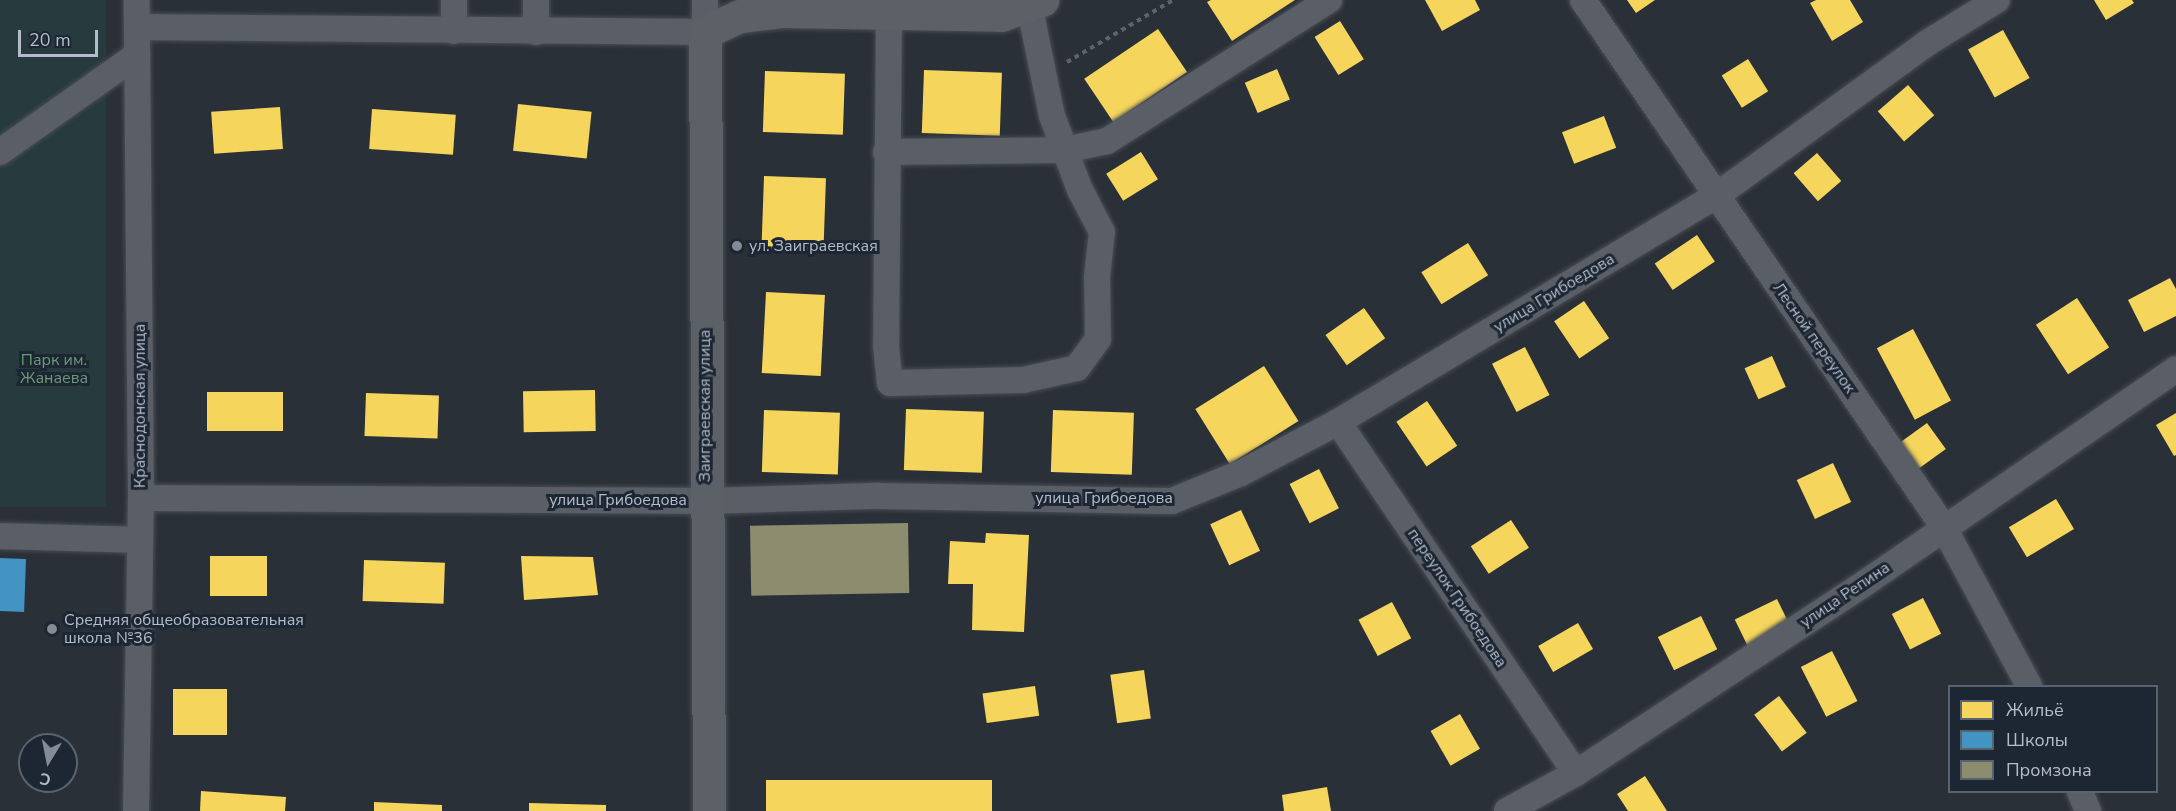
<!DOCTYPE html>
<meta charset="utf-8">
<style>
body{margin:0}
#map{position:relative;width:2176px;height:811px;overflow:hidden;background:#2a3038;font-family:"Nunito Sans",sans-serif}
div>[style]{position:absolute}
[style*='--x']{left:calc(var(--x)*1px);top:calc(var(--y)*1px);width:calc(var(--w)*1px);rotate:calc(var(--a)*1deg)}
.green>*{inset:0;background:#273a3e;transform-origin:0 0}
.homes>*{inset:0;background:#f6d55c;transform-origin:0 0}
.schools>*{inset:0;background:#4393c3;transform-origin:0 0}
.industry>*{inset:0;background:#8c8c6e;transform-origin:0 0}
.path>*{height:4px;margin-top:-2px;transform-origin:0;background:repeating-linear-gradient(90deg,#5d636a 0 4.5px,transparent 0 9px)}
.roads{filter:drop-shadow(0 0 2px #484c53) drop-shadow(0 0 2px #484c53)}
.minor>*{height:26px;margin:-13px;padding:0 13px;transform-origin:13px;border-radius:13px;background:#5a5e66}
.major>*{height:33px;margin:-16.5px;padding:0 16.5px;transform-origin:16.5px;border-radius:16.5px;background:#5c6168}
.dots>*{width:16px;height:16px;translate:-50% -50%;box-sizing:border-box;border:3px solid #1d2633;border-radius:50%}
span{translate:-50% -50%;white-space:nowrap;text-align:center;line-height:1.15;-webkit-text-stroke:6px #1d2633;paint-order:stroke}
.poi-label{font-size:16px;color:#b4bcc9}
.left{translate:0 -50%;text-align:left}
.street-label{font-size:16px;color:#b4bcc9}
.park-label{font-size:16px;color:#6b9a76}
.legend{position:absolute;left:1948px;top:685px;width:210px;height:108px;box-sizing:border-box;background:#1d2633;border:2px solid #59626f;margin:0;padding:8px 10px;list-style:none;font-size:18px;color:#b4bcc9}
.legend li{display:flex;align-items:center;gap:12px;height:30px}
.legend b{width:30px;border:2px solid #59626f}
.north{position:absolute;left:18px;top:733px;width:60px;height:60px;box-sizing:border-box;background:#1d2633;border:2px solid #59626f;border-radius:50%;rotate:190deg;font-size:16px;font-weight:700;line-height:24px;text-align:center;color:#b4bcc9}
.north::after{content:'';display:block;margin:auto;width:21px;height:27px;background:#848b96;clip-path:polygon(50% 0,100% 100%,50% 72%,0 100%)}
.scale{position:absolute;left:18px;top:30px;width:80px;height:27px;box-sizing:border-box;border:3px solid #b4bcc9;border-top:0;padding-left:8px;font-size:18px;line-height:21px;white-space:nowrap;color:#b4bcc9;-webkit-text-stroke:4px #1d2633;paint-order:stroke}
</style>
<div id="map">
<div class="green">
<div style="left:0;top:0;width:106px;height:507px"></div>
</div>
<div class="homes">
<div style="clip-path:polygon(1211px 0,1295px 0,1232px 41px,1207px 2px)"></div>
<div style="clip-path:polygon(1425px 0,1475px 0,1480px 10px,1442px 31px)"></div>
<div style="clip-path:polygon(1627px 0,1655px 0,1636px 13px)"></div>
<div style="clip-path:polygon(1816px 0,1850px 0,1863px 22px,1832px 41px,1810px 3px)"></div>
<div style="clip-path:polygon(2094px 0,2132px 0,2134px 3px,2106px 20px)"></div>
<div style="left:1340px;top:21px;width:45px;height:30px;rotate:58deg"></div>
<div style="left:1158px;top:29px;width:52px;height:89px;rotate:56deg"></div>
<div style="left:2003px;top:30px;width:55px;height:40px;rotate:61deg"></div>
<div style="left:1748px;top:59px;width:38px;height:31px;rotate:58deg"></div>
<div style="left:1277px;top:69px;width:33px;height:35px;rotate:67deg"></div>
<div style="left:924px;top:70px;width:78px;height:63px;rotate:2deg"></div>
<div style="left:765px;top:71px;width:80px;height:61px;rotate:2deg"></div>
<div style="left:1908px;top:85px;width:40px;height:40px;rotate:49deg"></div>
<div style="left:518px;top:104px;width:74px;height:47px;rotate:6deg"></div>
<div style="left:280px;top:107px;width:42px;height:69px;rotate:86deg"></div>
<div style="left:372px;top:109px;width:84px;height:40px;rotate:4deg"></div>
<div style="left:1604px;top:116px;width:34px;height:45px;rotate:69deg"></div>
<div style="left:1141px;top:152px;width:32px;height:41px;rotate:58deg"></div>
<div style="left:1817px;top:153px;width:37px;height:31px;rotate:49deg"></div>
<div style="left:764px;top:176px;width:62px;height:73px;rotate:2deg"></div>
<div style="left:1697px;top:235px;width:32px;height:51px;rotate:56deg"></div>
<div style="left:1468px;top:243px;width:38px;height:55px;rotate:58deg"></div>
<div style="clip-path:polygon(2170px 278px,2176px 289px,2176px 316px,2144px 332px,2128px 300px)"></div>
<div style="left:766px;top:292px;width:59px;height:81px;rotate:3deg"></div>
<div style="left:2077px;top:298px;width:59px;height:49px;rotate:57deg"></div>
<div style="left:1584px;top:301px;width:45px;height:36px;rotate:56deg"></div>
<div style="left:1364px;top:308px;width:37px;height:47px;rotate:55deg"></div>
<div style="left:1913px;top:329px;width:81px;height:41px;rotate:62deg"></div>
<div style="left:1525px;top:347px;width:54px;height:37px;rotate:63deg"></div>
<div style="left:1772px;top:356px;width:34px;height:30px;rotate:66deg"></div>
<div style="left:1264px;top:366px;width:65px;height:81px;rotate:58deg"></div>
<div style="left:595px;top:390px;width:41px;height:72px;rotate:89deg"></div>
<div style="left:207px;top:392px;width:76px;height:39px"></div>
<div style="left:366px;top:393px;width:73px;height:43px;rotate:2deg"></div>
<div style="left:1427px;top:401px;width:54px;height:37px;rotate:56deg"></div>
<div style="left:906px;top:409px;width:78px;height:61px;rotate:2deg"></div>
<div style="left:764px;top:410px;width:76px;height:62px;rotate:2deg"></div>
<div style="left:1053px;top:410px;width:81px;height:62px;rotate:2deg"></div>
<div style="clip-path:polygon(2176px 413px,2176px 455px,2174px 456px,2156px 425px)"></div>
<div style="left:1927px;top:423px;width:32px;height:38px;rotate:54deg"></div>
<div style="left:1833px;top:463px;width:43px;height:40px;rotate:65deg"></div>
<div style="left:1319px;top:469px;width:44px;height:33px;rotate:63deg"></div>
<div style="left:2056px;top:499px;width:35px;height:55px;rotate:59deg"></div>
<div style="left:1241px;top:510px;width:45px;height:34px;rotate:65deg"></div>
<div style="left:1511px;top:520px;width:33px;height:48px;rotate:57deg"></div>
<div style="clip-path:polygon(986px 533px,1029px 535px,1024px 632px,972px 630px,973px 584px,948px 584px,950px 541px,985px 543px)"></div>
<div style="left:210px;top:556px;width:57px;height:40px"></div>
<div style="clip-path:polygon(521px 556px,593px 557px,598px 595px,524px 600px)"></div>
<div style="left:364px;top:560px;width:81px;height:41px;rotate:2deg"></div>
<div style="left:1923px;top:598px;width:40px;height:35px;rotate:63deg"></div>
<div style="left:1777px;top:599px;width:32px;height:47px;rotate:64deg"></div>
<div style="left:1392px;top:602px;width:41px;height:38px;rotate:62deg"></div>
<div style="left:1701px;top:616px;width:37px;height:48px;rotate:64deg"></div>
<div style="left:1578px;top:623px;width:30px;height:46px;rotate:60deg"></div>
<div style="left:1832px;top:651px;width:56px;height:35px;rotate:63deg"></div>
<div style="left:1144px;top:670px;width:49px;height:34px;rotate:82deg"></div>
<div style="left:1035px;top:686px;width:30px;height:53px;rotate:82deg"></div>
<div style="left:173px;top:689px;width:54px;height:46px"></div>
<div style="left:1779px;top:696px;width:46px;height:31px;rotate:53deg"></div>
<div style="left:1460px;top:714px;width:40px;height:34px;rotate:60deg"></div>
<div style="clip-path:polygon(1645px 776px,1667px 811px,1628px 811px,1617px 794px)"></div>
<div style="left:766px;top:780px;width:226px;height:31px"></div>
<div style="clip-path:polygon(1327px 787px,1331px 811px,1284px 811px,1282px 795px)"></div>
<div style="clip-path:polygon(201px 791px,286px 797px,285px 811px,200px 811px)"></div>
<div style="clip-path:polygon(374px 802px,442px 805px,442px 811px,374px 811px)"></div>
<div style="clip-path:polygon(529px 803px,606px 805px,606px 811px,529px 811px)"></div>
</div>
<div class="schools">
<div style="left:0;top:558px;width:26px;height:53px;rotate:2deg"></div>
</div>
<div class="industry">
<div style="left:908px;top:523px;width:70px;height:158px;rotate:89deg"></div>
</div>
<div class="path">
<div style="--x:1067;--y:62;--w:123;--a:-30.3"></div>
</div>
<div class="roads">
<div class="minor">
<div style="--x:454;--y:0;--w:31;--a:90"></div>
<div style="--x:536;--y:0;--w:32;--a:90"></div>
<div style="--x:1583;--y:0;--w:637;--a:55.61"></div>
<div style="--x:1943;--y:526;--w:182;--a:61.7"></div>
<div style="--x:889;--y:13;--w:333;--a:90.5"></div>
<div style="--x:886;--y:346;--w:37;--a:84"></div>
<div style="--x:890;--y:383;--w:133;--a:-1.3"></div>
<div style="--x:1023;--y:380;--w:55;--a:-12.5"></div>
<div style="--x:1077;--y:368;--w:36;--a:-54"></div>
<div style="--x:1098;--y:339;--w:62;--a:-90.9"></div>
<div style="--x:1097;--y:277;--w:45;--a:-83.7"></div>
<div style="--x:1102;--y:232;--w:47;--a:-117.6"></div>
<div style="--x:1080;--y:190;--w:79;--a:-110.7"></div>
<div style="--x:1052;--y:116;--w:114;--a:-101.6"></div>
<div style="--x:137;--y:27;--w:568;--a:0.5"></div>
<div style="--x:705;--y:32;--w:32;--a:-90"></div>
<div style="--x:0;--y:152;--w:168;--a:-35.3"></div>
<div style="--x:886;--y:152;--w:179;--a:-0.6"></div>
<div style="--x:1065;--y:150;--w:43;--a:-12.1"></div>
<div style="--x:1107;--y:141;--w:263;--a:-32.4"></div>
<div style="--x:1338;--y:422;--w:424;--a:55.9"></div>
<div style="--x:141;--y:498;--w:565;--a:0.3"></div>
<div style="--x:706;--y:501;--w:173;--a:-1.7"></div>
<div style="--x:879;--y:496;--w:293;--a:1"></div>
<div style="--x:1172;--y:501;--w:74;--a:-22.1"></div>
<div style="--x:1241;--y:473;--w:110;--a:-27.7"></div>
<div style="--x:1338;--y:422;--w:440;--a:-30.9"></div>
<div style="--x:1716;--y:196;--w:261;--a:-35.9"></div>
<div style="--x:1927;--y:43;--w:82;--a:-31.6"></div>
<div style="--x:0;--y:536;--w:140;--a:1.6"></div>
<div style="--x:2080;--y:792;--w:21;--a:67"></div>
<div style="--x:136;--y:811;--w:313;--a:-89.1"></div>
<div style="--x:141;--y:498;--w:498;--a:-90.5"></div>
<div style="--x:1507;--y:811;--w:79;--a:-28.8"></div>
<div style="--x:1576;--y:773;--w:346;--a:-33.3"></div>
<div style="--x:1865;--y:583;--w:378;--a:-34.5"></div>
</div>
<div class="major">
<div style="--x:709;--y:811;--w:779;--a:-90.29"></div>
<div style="--x:705;--y:32;--w:38;--a:-25"></div>
<div style="--x:740;--y:16;--w:42;--a:-6.8"></div>
<div style="--x:782;--y:11;--w:219;--a:1"></div>
<div style="--x:1001;--y:15;--w:44;--a:-20.1"></div>
</div>
</div>
<div class="dots">
<div style="left:737px;top:246px;background:#848b96"></div>
<div style="left:52px;top:629px;background:#848b96"></div>
</div>
<div class="poi-label">
<span class="left" style="left:749px;top:246px">ул. Заиграевская</span>
<span class="left" style="left:64px;top:629px">Средняя общеобразовательная<br>школа №36</span>
</div>
<div class="street-label">
<span style="left:1554px;top:293px;rotate:-31deg">улица Грибоедова</span>
<span style="left:1814px;top:338px;rotate:55deg">Лесной переулок</span>
<span style="left:140px;top:406px;rotate:-90deg">Краснодонская улица</span>
<span style="left:705px;top:406px;rotate:-90deg">Заиграевская улица</span>
<span style="left:1104px;top:498px">улица Грибоедова</span>
<span style="left:618px;top:500px">улица Грибоедова</span>
<span style="left:1845px;top:595px;rotate:-34deg">улица Репина</span>
<span style="left:1457px;top:598px;rotate:56deg">переулок Грибоедова</span>
</div>
<div class="park-label">
<span style="left:54px;top:369px">Парк им.<br>Жанаева</span>
</div>
<ul class="legend">
<li><b style="height:16px;background:#f6d55c"></b>Жильё</li>
<li><b style="height:16px;background:#4393c3"></b>Школы</li>
<li><b style="height:16px;background:#8c8c6e"></b>Промзона</li>
</ul>
<div class="north">С</div>
<div class="scale">20 m</div>
</div>
